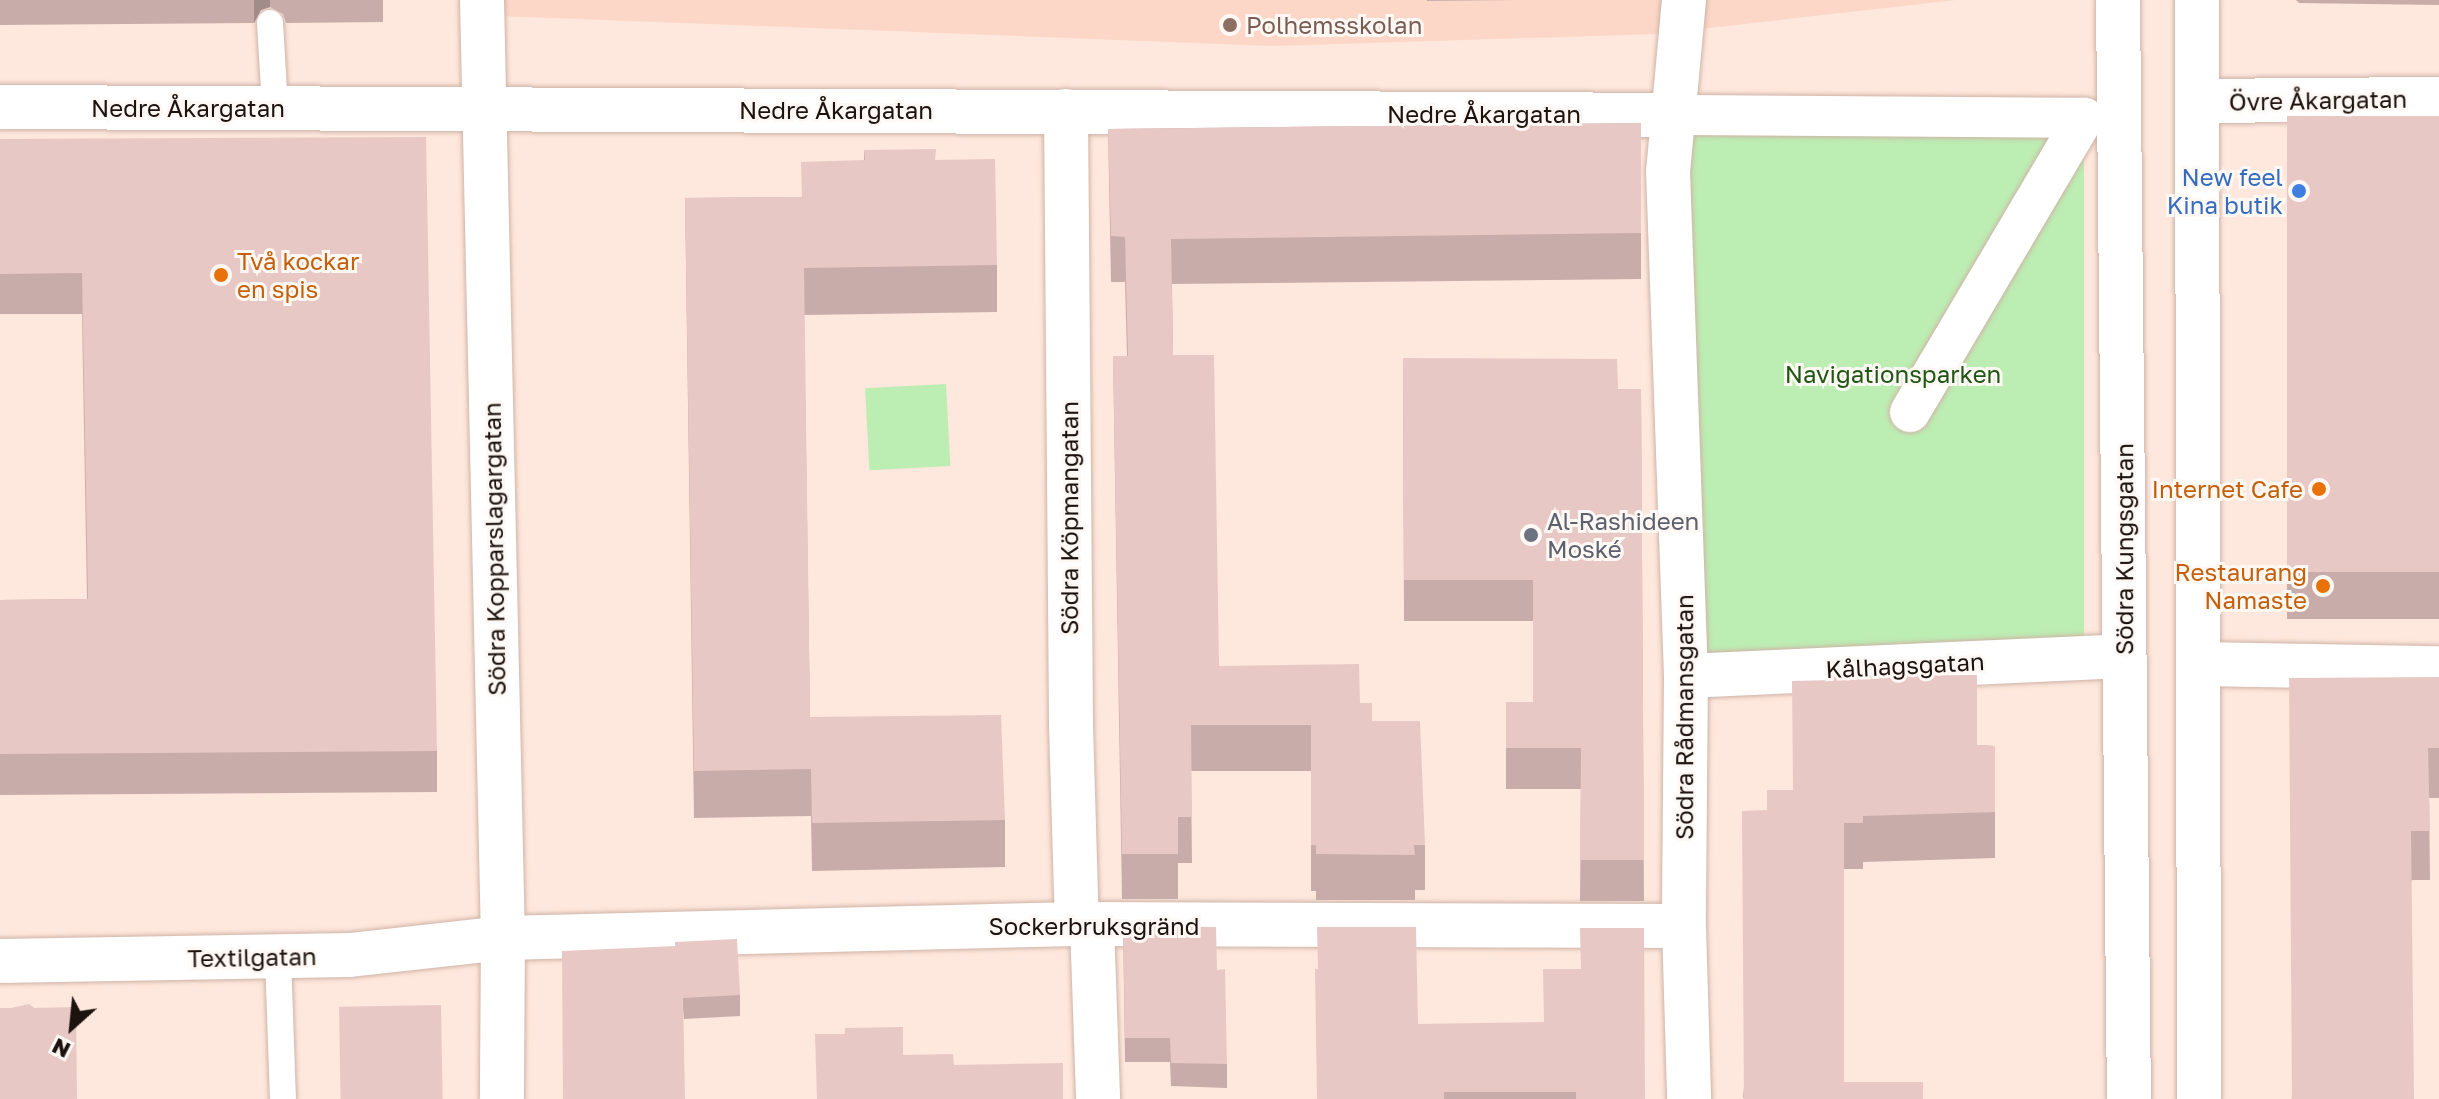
<!DOCTYPE html>
<meta charset="utf-8">
<style>
body{margin:0}
#map{position:relative;width:2439px;height:1099px;overflow:hidden;background:#fee7dc;font-family:"Golos Text",sans-serif}
div>[style]{position:absolute}
[style*='--x']{left:calc(var(--x)*1px);top:calc(var(--y)*1px);width:calc(var(--w)*1px);rotate:calc(var(--a)*1deg)}
.built>*{inset:0;background:#fcd7c7}
.green>*{inset:0;background:#bcedb2;transform-origin:0 0}
.roads{filter:drop-shadow(0 0 2px #cfb3a7) drop-shadow(0 0 2px #cfb3a7)}
.service>*{height:26px;margin:-13px;padding:0 13px;transform-origin:13px;border-radius:13px;background:#fff}
.pedestrian>*{height:40px;margin:-20px;padding:0 20px;transform-origin:20px;border-radius:20px;background:#fff}
.minor>*{height:44px;margin:-22px;padding:0 22px;transform-origin:22px;border-radius:22px;background:#fff}
.tertiary>*{height:44px;margin:-22px;padding:0 22px;transform-origin:22px;border-radius:22px;background:#fff}
.wall>*{inset:0;background:#c8aca9;transform-origin:0 0}
.shaded-wall>*{inset:0;background:#a28c8a}
.building>*{inset:0;background:#e8c8c5;transform-origin:0 0}
.dots>*{width:22px;height:22px;translate:-50% -50%;box-sizing:border-box;border:4px solid #fef8f5;border-radius:50%}
span{translate:-50% -50%;white-space:nowrap;text-align:center;line-height:1.15;-webkit-text-stroke:6px #fef8f5;paint-order:stroke}
.education-label{font-size:24px;color:#785e54}
.left{translate:0 -50%;text-align:left}
.street-label{font-size:24px;color:#1c120e}
.shop-label{font-size:24px;color:#366cbe}
.right{translate:-100% -50%;text-align:right}
.food-label{font-size:24px;color:#c56008}
.park-label{font-size:24px;color:#1f5613}
.worship-label{font-size:24px;color:#5b616d}
.north{position:absolute;left:32px;top:987px;width:80px;height:80px;-webkit-text-stroke:6px #fef8f5;paint-order:stroke;rotate:207deg;font-size:22px;font-weight:700;line-height:32px;text-align:center;color:#1c120e}
.north::after{content:'';display:block;margin:auto;width:28px;height:36px;background:#1c120e;clip-path:polygon(50% 0,100% 100%,50% 72%,0 100%)}
</style>
<div id="map">
<div class="built">
<div style="clip-path:polygon(502px 0,1956px 0,1655px 34px,1275px 46px,503px 16px)"></div>
</div>
<div class="green">
<div style="left:1688px;top:115px;width:396px;height:560px"></div>
<div style="left:946px;top:384px;width:82px;height:81px;rotate:87deg"></div>
</div>
<div class="roads">
<div class="service">
<div style="--x:270;--y:23;--w:85;--a:86.6"></div>
<div style="--x:278;--y:957;--w:142;--a:88"></div>
</div>
<div class="pedestrian">
<div style="--x:1671;--y:115;--w:413;--a:0.4"></div>
<div style="--x:1910;--y:412;--w:342;--a:-59.4"></div>
</div>
<div class="minor">
<div style="--x:482;--y:0;--w:938;--a:88.72"></div>
<div style="--x:503;--y:938;--w:161;--a:90.4"></div>
<div style="--x:1684;--y:0;--w:172;--a:95.3"></div>
<div style="--x:1668;--y:171;--w:505;--a:87.96"></div>
<div style="--x:1686;--y:676;--w:250;--a:90.5"></div>
<div style="--x:1684;--y:926;--w:173;--a:88.3"></div>
<div style="--x:2198;--y:101;--w:241;--a:-0.5"></div>
<div style="--x:0;--y:107;--w:1671;--a:0.27"></div>
<div style="--x:1066;--y:111;--w:614;--a:89.53"></div>
<div style="--x:1071;--y:725;--w:199;--a:88.3"></div>
<div style="--x:2200;--y:664;--w:239;--a:1"></div>
<div style="--x:1686;--y:676;--w:438;--a:-2.6"></div>
<div style="--x:1092;--y:924;--w:175;--a:88"></div>
<div style="--x:0;--y:961;--w:350;--a:-1"></div>
<div style="--x:350;--y:955;--w:154;--a:-6.3"></div>
<div style="--x:503;--y:938;--w:574;--a:-1.4"></div>
<div style="--x:1077;--y:924;--w:607;--a:0.19"></div>
</div>
<div class="tertiary">
<div style="--x:2118;--y:0;--w:1099;--a:89.43"></div>
<div style="--x:2197;--y:0;--w:1099;--a:89.9"></div>
</div>
</div>
<div class="wall">
<div style="clip-path:polygon(0 0,383px 0,383px 22px,286px 23px,283px 14px,270px 7px,261px 10px,254px 23px,0 25px)"></div>
<div style="clip-path:polygon(1427px 0,1516px 0,1427px 1px)"></div>
<div style="clip-path:polygon(2296px 0,2439px 0,2439px 5px,2299px 3px)"></div>
<div style="left:2439px;top:116px;width:503px;height:152px;rotate:90deg"></div>
<div style="clip-path:polygon(1641px 123px,1641px 279px,1172px 284px,1173px 355px,1219px 666px,1360px 703px,1372px 721px,1425px 845px,1425px 890px,1415px 890px,1415px 900px,1316px 900px,1316px 891px,1311px 891px,1311px 771px,1191px 771px,1192px 863px,1178px 863px,1178px 899px,1122px 899px,1113px 356px,1127px 356px,1125px 282px,1111px 282px,1108px 129px)"></div>
<div style="clip-path:polygon(0 139px,437px 751px,437px 792px,0 795px,0 600px,87px 599px,82px 314px,0 314px)"></div>
<div style="clip-path:polygon(864px 150px,936px 160px,997px 265px,997px 312px,804px 315px,810px 717px,1005px 820px,1005px 867px,812px 871px,811px 816px,694px 818px,685px 198px,801px 197px,864px 160px)"></div>
<div style="clip-path:polygon(1403px 358px,1618px 389px,1641px 389px,1644px 901px,1580px 901px,1581px 789px,1506px 789px,1506px 702px,1533px 702px,1533px 621px,1404px 621px)"></div>
<div style="clip-path:polygon(2439px 677px,2439px 798px,2429px 798px,2430px 880px,2412px 880px,2291px 1099px)"></div>
<div style="clip-path:polygon(1977px 745px,1995px 746px,1995px 858px,1863px 862px,1863px 869px,1844px 869px,1743px 1099px,1767px 810px,1793px 790px)"></div>
<div style="clip-path:polygon(1123px 926px,1217px 970px,1227px 1064px,1227px 1088px,1171px 1086px,1170px 1062px,1125px 1062px)"></div>
<div style="clip-path:polygon(675px 942px,740px 995px,740px 1016px,684px 1019px)"></div>
<div style="clip-path:polygon(1418px 1024px,1645px 1099px,1317px 1099px)"></div>
</div>
<div class="shaded-wall">
<div style="clip-path:polygon(254px 0,270px 0,270px 7px,261px 10px,254px 23px)"></div>
</div>
<div class="building">
<div style="left:2439px;top:116px;width:456px;height:152px;rotate:90deg"></div>
<div style="clip-path:polygon(1641px 123px,1641px 233px,1171px 239px,1173px 355px,1214px 355px,1219px 666px,1359px 664px,1360px 703px,1372px 703px,1372px 721px,1420px 721px,1425px 845px,1414px 845px,1415px 855px,1316px 854px,1316px 845px,1311px 845px,1311px 725px,1191px 725px,1192px 817px,1178px 817px,1178px 854px,1122px 854px,1113px 356px,1128px 356px,1125px 237px,1111px 236px,1108px 129px)"></div>
<div style="clip-path:polygon(426px 137px,437px 751px,0 754px,0 600px,88px 599px,82px 273px,0 274px,0 139px)"></div>
<div style="clip-path:polygon(936px 149px,935px 160px,995px 159px,997px 265px,804px 268px,810px 717px,1001px 715px,1005px 820px,812px 823px,811px 769px,694px 771px,685px 198px,802px 197px,801px 162px,865px 160px,864px 150px)"></div>
<div style="clip-path:polygon(1403px 358px,1617px 359px,1618px 389px,1641px 389px,1644px 860px,1580px 860px,1581px 748px,1506px 748px,1506px 702px,1533px 702px,1533px 580px,1404px 580px)"></div>
<div style="clip-path:polygon(1977px 675px,1977px 745px,1995px 746px,1995px 812px,1863px 816px,1863px 823px,1844px 823px,1844px 1082px,1923px 1082px,1923px 1099px,1744px 1099px,1742px 811px,1767px 810px,1767px 790px,1793px 790px,1792px 681px,1834px 680px,1833px 676px)"></div>
<div style="clip-path:polygon(2439px 677px,2439px 748px,2428px 748px,2430px 831px,2411px 831px,2414px 1099px,2292px 1099px,2289px 678px)"></div>
<div style="clip-path:polygon(1123px 926px,1216px 927px,1217px 970px,1225px 969px,1227px 1064px,1171px 1063px,1170px 1038px,1125px 1038px)"></div>
<div style="clip-path:polygon(1317px 927px,1416px 927px,1418px 1024px,1544px 1022px,1543px 969px,1581px 969px,1580px 928px,1644px 928px,1645px 1099px,1576px 1099px,1576px 1092px,1444px 1092px,1444px 1099px,1317px 1099px,1315px 969px,1318px 969px)"></div>
<div style="clip-path:polygon(737px 939px,740px 995px,683px 998px,685px 1099px,563px 1099px,562px 951px,676px 946px,675px 942px)"></div>
<div style="clip-path:polygon(29px 1004px,34px 1008px,76px 1007px,77px 1099px,0 1099px,0 1008px,11px 1008px)"></div>
<div style="left:441px;top:1005px;width:94px;height:102px;rotate:89deg"></div>
<div style="clip-path:polygon(903px 1027px,903px 1055px,953px 1054px,954px 1065px,1063px 1063px,1063px 1099px,817px 1099px,815px 1034px,845px 1034px,845px 1028px)"></div>
</div>
<div class="dots">
<div style="left:1230px;top:25px;background:#8d6e63"></div>
<div style="left:2299px;top:191px;background:#3f7fe0"></div>
<div style="left:221px;top:275px;background:#e8710a"></div>
<div style="left:2319px;top:489px;background:#e8710a"></div>
<div style="left:1531px;top:535px;background:#6b7280"></div>
<div style="left:2323px;top:586px;background:#e8710a"></div>
</div>
<div class="education-label">
<span class="left" style="left:1246px;top:25px">Polhemsskolan</span>
</div>
<div class="street-label">
<span style="left:2318px;top:100px;rotate:-1deg">Övre Åkargatan</span>
<span style="left:188px;top:108px">Nedre Åkargatan</span>
<span style="left:836px;top:110px">Nedre Åkargatan</span>
<span style="left:1484px;top:114px">Nedre Åkargatan</span>
<span style="left:1069px;top:518px;rotate:-90deg">Södra Köpmangatan</span>
<span style="left:494px;top:549px;rotate:-91deg">Södra Kopparslagargatan</span>
<span style="left:2124px;top:549px;rotate:-90deg">Södra Kungsgatan</span>
<span style="left:1905px;top:665px;rotate:-3deg">Kålhagsgatan</span>
<span style="left:1684px;top:717px;rotate:-90deg">Södra Rådmansgatan</span>
<span style="left:1094px;top:926px">Sockerbruksgränd</span>
<span style="left:252px;top:957px;rotate:-1deg">Textilgatan</span>
</div>
<div class="shop-label">
<span class="right" style="left:2283px;top:191px">New feel<br>Kina butik</span>
</div>
<div class="food-label">
<span class="left" style="left:237px;top:275px">Två kockar<br>en spis</span>
<span class="right" style="left:2303px;top:489px">Internet Cafe</span>
<span class="right" style="left:2307px;top:586px">Restaurang<br>Namaste</span>
</div>
<div class="park-label">
<span style="left:1893px;top:374px">Navigationsparken</span>
</div>
<div class="worship-label">
<span class="left" style="left:1547px;top:535px">Al-Rashideen<br>Moské</span>
</div>
<div class="north">N</div>
</div>
